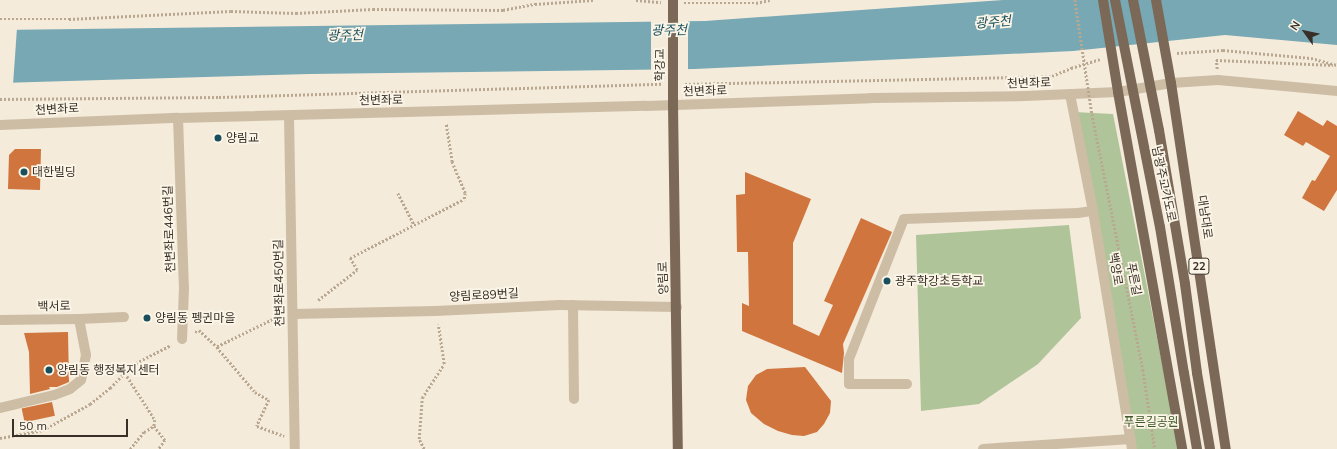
<!DOCTYPE html>
<meta charset="utf-8">
<style>
body{margin:0}
#map{position:relative;width:1337px;height:449px;overflow:hidden;background:#f4ebdb;font-family:Mulish,"Noto Sans KR",sans-serif}
div>[style]{position:absolute}
[style*='--x']{left:calc(var(--x)*1px);top:calc(var(--y)*1px);width:calc(var(--w)*1px);rotate:calc(var(--a)*1deg)}
.green>*{inset:0;background:#b0c499}
.water>*{inset:0;background:#77a8b3}
.pier>*{inset:0;background:#f4ebdb;transform-origin:0 0}
.building>*{inset:0;background:#cf753d;transform-origin:0 0}
.path>*{height:2.5px;margin-top:-1.25px;transform-origin:0;background:repeating-linear-gradient(90deg,#b9a790 0 2px,transparent 0 4px)}
.minor>*{height:10px;margin:-5px;padding:0 5px;transform-origin:5px;border-radius:5px;background:#cdbda5}
.major>*{height:10px;margin:-5px;padding:0 5px;transform-origin:5px;border-radius:5px;background:#7b6857}
.path-bridge>*{height:2.5px;margin-top:-1.25px;transform-origin:0;background:repeating-linear-gradient(90deg,#b9a790 0 2px,transparent 0 4px)}
.major-bridge>*{height:10px;margin:-5px;padding:0 5px;transform-origin:5px;border-radius:5px;background:#7b6857}
.dots>*{width:11px;height:11px;translate:-50% -50%;box-sizing:border-box;border:2px solid #fbf5e7;border-radius:50%}
span{translate:-50% -50%;white-space:nowrap;text-align:center;line-height:1.15;-webkit-text-stroke:3.5px #fbf5e7;paint-order:stroke}
.shield-label span{padding:1px 3px;background:#fbf5e7;border:1px solid;border-radius:3px;-webkit-text-stroke-width:0}
.shield-label{font-size:11px;color:#382f27;font-weight:700}
.street-label{font-size:12px;color:#382f27}
.poi-label{font-size:12px;color:#382f27}
.left{translate:0 -50%;text-align:left}
.park-label{font-size:12px;color:#405929}
.water-label{font-size:13px;color:#194f5d;font-style:italic}
.north{position:absolute;left:1285px;top:12px;width:40px;height:40px;-webkit-text-stroke:3px #fbf5e7;paint-order:stroke;rotate:303deg;font-size:11px;font-weight:700;line-height:16px;text-align:center;color:#382f27}
.north::after{content:'';display:block;margin:auto;width:14px;height:18px;background:#382f27;clip-path:polygon(50% 0,100% 100%,50% 72%,0 100%)}
.scale{position:absolute;left:12px;top:419px;width:116px;height:18px;box-sizing:border-box;border:2px solid #382f27;border-top:0;padding-left:5px;font-size:12px;line-height:14px;white-space:nowrap;color:#382f27;-webkit-text-stroke:3px #fbf5e7;paint-order:stroke}
</style>
<div id="map">
<div class="green">
<div style="clip-path:polygon(1074px 112px,1113px 114px,1179px 449px,1132px 449px)"></div>
<div style="clip-path:polygon(1069px 225px,1081px 318px,1038px 364px,979px 404px,921px 411px,916px 235px)"></div>
</div>
<div class="water">
<div style="clip-path:polygon(1003px 0,1337px 0,1337px 45px,1225px 35px,1073px 51px,695px 69px,309px 74px,0 83px,0 30px,705px 21px)"></div>
</div>
<div class="pier">
<div style="left:651px;top:19px;width:37px;height:52px"></div>
<div style="clip-path:polygon(0 28px,17px 28px,13px 85px,0 85px)"></div>
</div>
<div class="building">
<div style="clip-path:polygon(1298px 111px,1323px 126px,1327px 120px,1337px 126px,1337px 190px,1324px 211px,1302px 198px,1312px 180px,1315px 181px,1330px 156px,1306px 142px,1303px 146px,1284px 135px)"></div>
<div style="clip-path:polygon(15px 149px,41px 149px,40px 190px,8px 189px,9px 155px)"></div>
<div style="clip-path:polygon(745px 172px,811px 199px,793px 243px,793px 324px,819px 336px,833px 305px,824px 301px,861px 218px,892px 232px,843px 344px,844px 353px,842px 373px,742px 331px,742px 303px,749px 306px,748px 252px,737px 252px,736px 195px,745px 194px)"></div>
<div style="clip-path:polygon(68px 332px,69px 382px,57px 387px,49px 387px,50px 389px,30px 394px,29px 352px,24px 333px)"></div>
<div style="clip-path:polygon(805px 367px,831px 401px,830px 413px,824px 424px,817px 432px,804px 436px,792px 435px,778px 431px,764px 424px,751px 413px,746px 400px,748px 386px,756px 375px,767px 369px)"></div>
<div style="left:52px;top:402px;width:14px;height:31px;rotate:78deg"></div>
</div>
<div class="path">
<div style="--x:636;--y:0;--w:25;--a:5"></div>
<div style="--x:684;--y:3;--w:72;--a:0"></div>
<div style="--x:756;--y:3;--w:14;--a:-12"></div>
<div style="--x:0;--y:19;--w:69;--a:0"></div>
<div style="--x:69;--y:19;--w:162;--a:-2.8"></div>
<div style="--x:231;--y:11;--w:65;--a:1.8"></div>
<div style="--x:296;--y:13;--w:77;--a:-3"></div>
<div style="--x:373;--y:9;--w:130;--a:0.4"></div>
<div style="--x:503;--y:10;--w:33;--a:-11"></div>
<div style="--x:535;--y:4;--w:58;--a:-3.9"></div>
<div style="--x:1177;--y:53;--w:46;--a:-3.7"></div>
<div style="--x:1223;--y:50;--w:88;--a:5.2"></div>
<div style="--x:1311;--y:58;--w:27;--a:15"></div>
<div style="--x:1217;--y:69;--w:9;--a:-96"></div>
<div style="--x:1216;--y:60;--w:117;--a:2.4"></div>
<div style="--x:685;--y:84;--w:367;--a:-1.2"></div>
<div style="--x:1052;--y:76;--w:21;--a:-23"></div>
<div style="--x:1071;--y:68;--w:31;--a:-17"></div>
<div style="--x:0;--y:99;--w:219;--a:-0.5"></div>
<div style="--x:219;--y:97;--w:443;--a:-1.7"></div>
<div style="--x:1092;--y:114;--w:261;--a:78.7"></div>
<div style="--x:1143;--y:370;--w:80;--a:81.4"></div>
<div style="--x:398;--y:193;--w:35;--a:63"></div>
<div style="--x:318;--y:300;--w:49;--a:-37.6"></div>
<div style="--x:357;--y:270;--w:14;--a:-120"></div>
<div style="--x:350;--y:258;--w:128;--a:-27.4"></div>
<div style="--x:464;--y:199;--w:6;--a:-81"></div>
<div style="--x:465;--y:193;--w:34;--a:-113"></div>
<div style="--x:452;--y:162;--w:39;--a:-99"></div>
<div style="--x:280;--y:316;--w:70;--a:153.8"></div>
<div style="--x:217;--y:347;--w:59;--a:49.8"></div>
<div style="--x:255;--y:392;--w:16;--a:30"></div>
<div style="--x:269;--y:400;--w:29;--a:115"></div>
<div style="--x:257;--y:426;--w:29;--a:20"></div>
<div style="--x:195;--y:332;--w:4;--a:-27"></div>
<div style="--x:199;--y:330;--w:25;--a:43"></div>
<div style="--x:125;--y:373;--w:56;--a:57.4"></div>
<div style="--x:155;--y:420;--w:6;--a:99"></div>
<div style="--x:154;--y:426;--w:18;--a:52"></div>
<div style="--x:165;--y:440;--w:11;--a:124"></div>
<div style="--x:0;--y:438;--w:44;--a:-10.5"></div>
<div style="--x:43;--y:430;--w:54;--a:-29"></div>
<div style="--x:90;--y:404;--w:26;--a:-39"></div>
<div style="--x:110;--y:388;--w:32;--a:-46"></div>
<div style="--x:132;--y:365;--w:44;--a:-27.1"></div>
<div style="--x:130;--y:449;--w:22;--a:-51"></div>
<div style="--x:144;--y:432;--w:12;--a:-31"></div>
<div style="--x:424;--y:449;--w:11;--a:-117"></div>
<div style="--x:419;--y:439;--w:41;--a:-85.8"></div>
<div style="--x:422;--y:398;--w:40;--a:-57.1"></div>
<div style="--x:444;--y:364;--w:40;--a:-98.5"></div>
</div>
<div class="minor">
<div style="--x:1070;--y:94;--w:119;--a:78.9"></div>
<div style="--x:1093;--y:211;--w:241;--a:80.7"></div>
<div style="--x:289;--y:116;--w:333;--a:89"></div>
<div style="--x:178;--y:118;--w:170;--a:88"></div>
<div style="--x:184;--y:288;--w:51;--a:92.2"></div>
<div style="--x:0;--y:125;--w:178;--a:-2.3"></div>
<div style="--x:178;--y:118;--w:468;--a:-1.5"></div>
<div style="--x:646;--y:106;--w:225;--a:-2"></div>
<div style="--x:871;--y:98;--w:154;--a:-0.7"></div>
<div style="--x:1025;--y:96;--w:93;--a:-2.5"></div>
<div style="--x:1118;--y:92;--w:54;--a:-9.6"></div>
<div style="--x:1171;--y:83;--w:47;--a:-3.7"></div>
<div style="--x:1218;--y:80;--w:120;--a:5.3"></div>
<div style="--x:573;--y:305;--w:94;--a:89.4"></div>
<div style="--x:293;--y:314;--w:142;--a:-1.2"></div>
<div style="--x:435;--y:311;--w:125;--a:-2.7"></div>
<div style="--x:560;--y:305;--w:117;--a:1"></div>
<div style="--x:79;--y:319;--w:45;--a:-2.5"></div>
<div style="--x:0;--y:320;--w:79;--a:-0.7"></div>
<div style="--x:79;--y:319;--w:37;--a:79"></div>
<div style="--x:86;--y:355;--w:25;--a:101"></div>
<div style="--x:81;--y:380;--w:14;--a:141"></div>
<div style="--x:70;--y:389;--w:17;--a:159"></div>
<div style="--x:54;--y:395;--w:56;--a:166.5"></div>
<div style="--x:907;--y:384;--w:58;--a:180"></div>
<div style="--x:849;--y:384;--w:25;--a:-90"></div>
<div style="--x:849;--y:359;--w:150;--a:-68.6"></div>
<div style="--x:904;--y:219;--w:174;--a:-2"></div>
<div style="--x:1078;--y:213;--w:15;--a:-8"></div>
<div style="--x:983;--y:449;--w:148;--a:-3.9"></div>
</div>
<div class="major">
<div style="--x:1171;--y:83;--w:370;--a:81.5"></div>
<div style="--x:1118;--y:92;--w:363;--a:79.8"></div>
<div style="--x:673;--y:105;--w:344;--a:89.2"></div>
<div style="--x:1184;--y:373;--w:77;--a:80.3"></div>
<div style="--x:1197;--y:373;--w:77;--a:80.3"></div>
</div>
<div class="path-bridge">
<div style="--x:1075;--y:0;--w:115;--a:81.5"></div>
</div>
<div class="major-bridge">
<div style="--x:673;--y:0;--w:105;--a:90"></div>
<div style="--x:1103;--y:0;--w:93;--a:80.7"></div>
<div style="--x:1115;--y:0;--w:231;--a:78.8"></div>
<div style="--x:1160;--y:227;--w:148;--a:80.7"></div>
<div style="--x:1133;--y:0;--w:133;--a:78.7"></div>
<div style="--x:1159;--y:130;--w:156;--a:80.4"></div>
<div style="--x:1185;--y:284;--w:90;--a:82.3"></div>
<div style="--x:1156;--y:0;--w:84;--a:79.8"></div>
</div>
<div class="dots">
<div style="left:218px;top:138px;background:#194f5d"></div>
<div style="left:24px;top:172px;background:#194f5d"></div>
<div style="left:887px;top:281px;background:#194f5d"></div>
<div style="left:147px;top:318px;background:#194f5d"></div>
<div style="left:49px;top:370px;background:#194f5d"></div>
</div>
<div class="shield-label">
<span style="left:1199px;top:266px">22</span>
</div>
<div class="street-label">
<span style="left:660px;top:65px;rotate:-90deg">학강교</span>
<span style="left:1029px;top:83px;rotate:-2deg">천변좌로</span>
<span style="left:705px;top:91px;rotate:-2deg">천변좌로</span>
<span style="left:381px;top:100px;rotate:-1deg">천변좌로</span>
<span style="left:57px;top:109px;rotate:-3deg">천변좌로</span>
<span style="left:1164px;top:184px;rotate:78deg">남광주고가도로</span>
<span style="left:1205px;top:217px;rotate:82deg">대남대로</span>
<span style="left:169px;top:229px;rotate:-92deg">천변좌로446번길</span>
<span style="left:1116px;top:269px;rotate:81deg">백양로</span>
<span style="left:663px;top:278px;rotate:-92deg">양림로</span>
<span style="left:1134px;top:279px;rotate:79deg">푸른길</span>
<span style="left:279px;top:283px;rotate:-91deg">천변좌로450번길</span>
<span style="left:484px;top:295px;rotate:-3deg">양림로89번길</span>
<span style="left:54px;top:306px;rotate:-1deg">백서로</span>
</div>
<div class="poi-label">
<span class="left" style="left:226px;top:138px">양림교</span>
<span class="left" style="left:32px;top:172px">대한빌딩</span>
<span class="left" style="left:895px;top:281px">광주학강초등학교</span>
<span class="left" style="left:155px;top:318px">양림동 펭귄마을</span>
<span class="left" style="left:57px;top:370px">양림동 행정복지센터</span>
</div>
<div class="park-label">
<span style="left:1151px;top:422px">푸른길공원</span>
</div>
<div class="water-label">
<span style="left:993px;top:22px;rotate:-5deg">광주천</span>
<span style="left:669px;top:30px;rotate:-1deg">광주천</span>
<span style="left:345px;top:35px;rotate:-1deg">광주천</span>
</div>
<div class="north">N</div>
<div class="scale">50 m</div>
</div>
